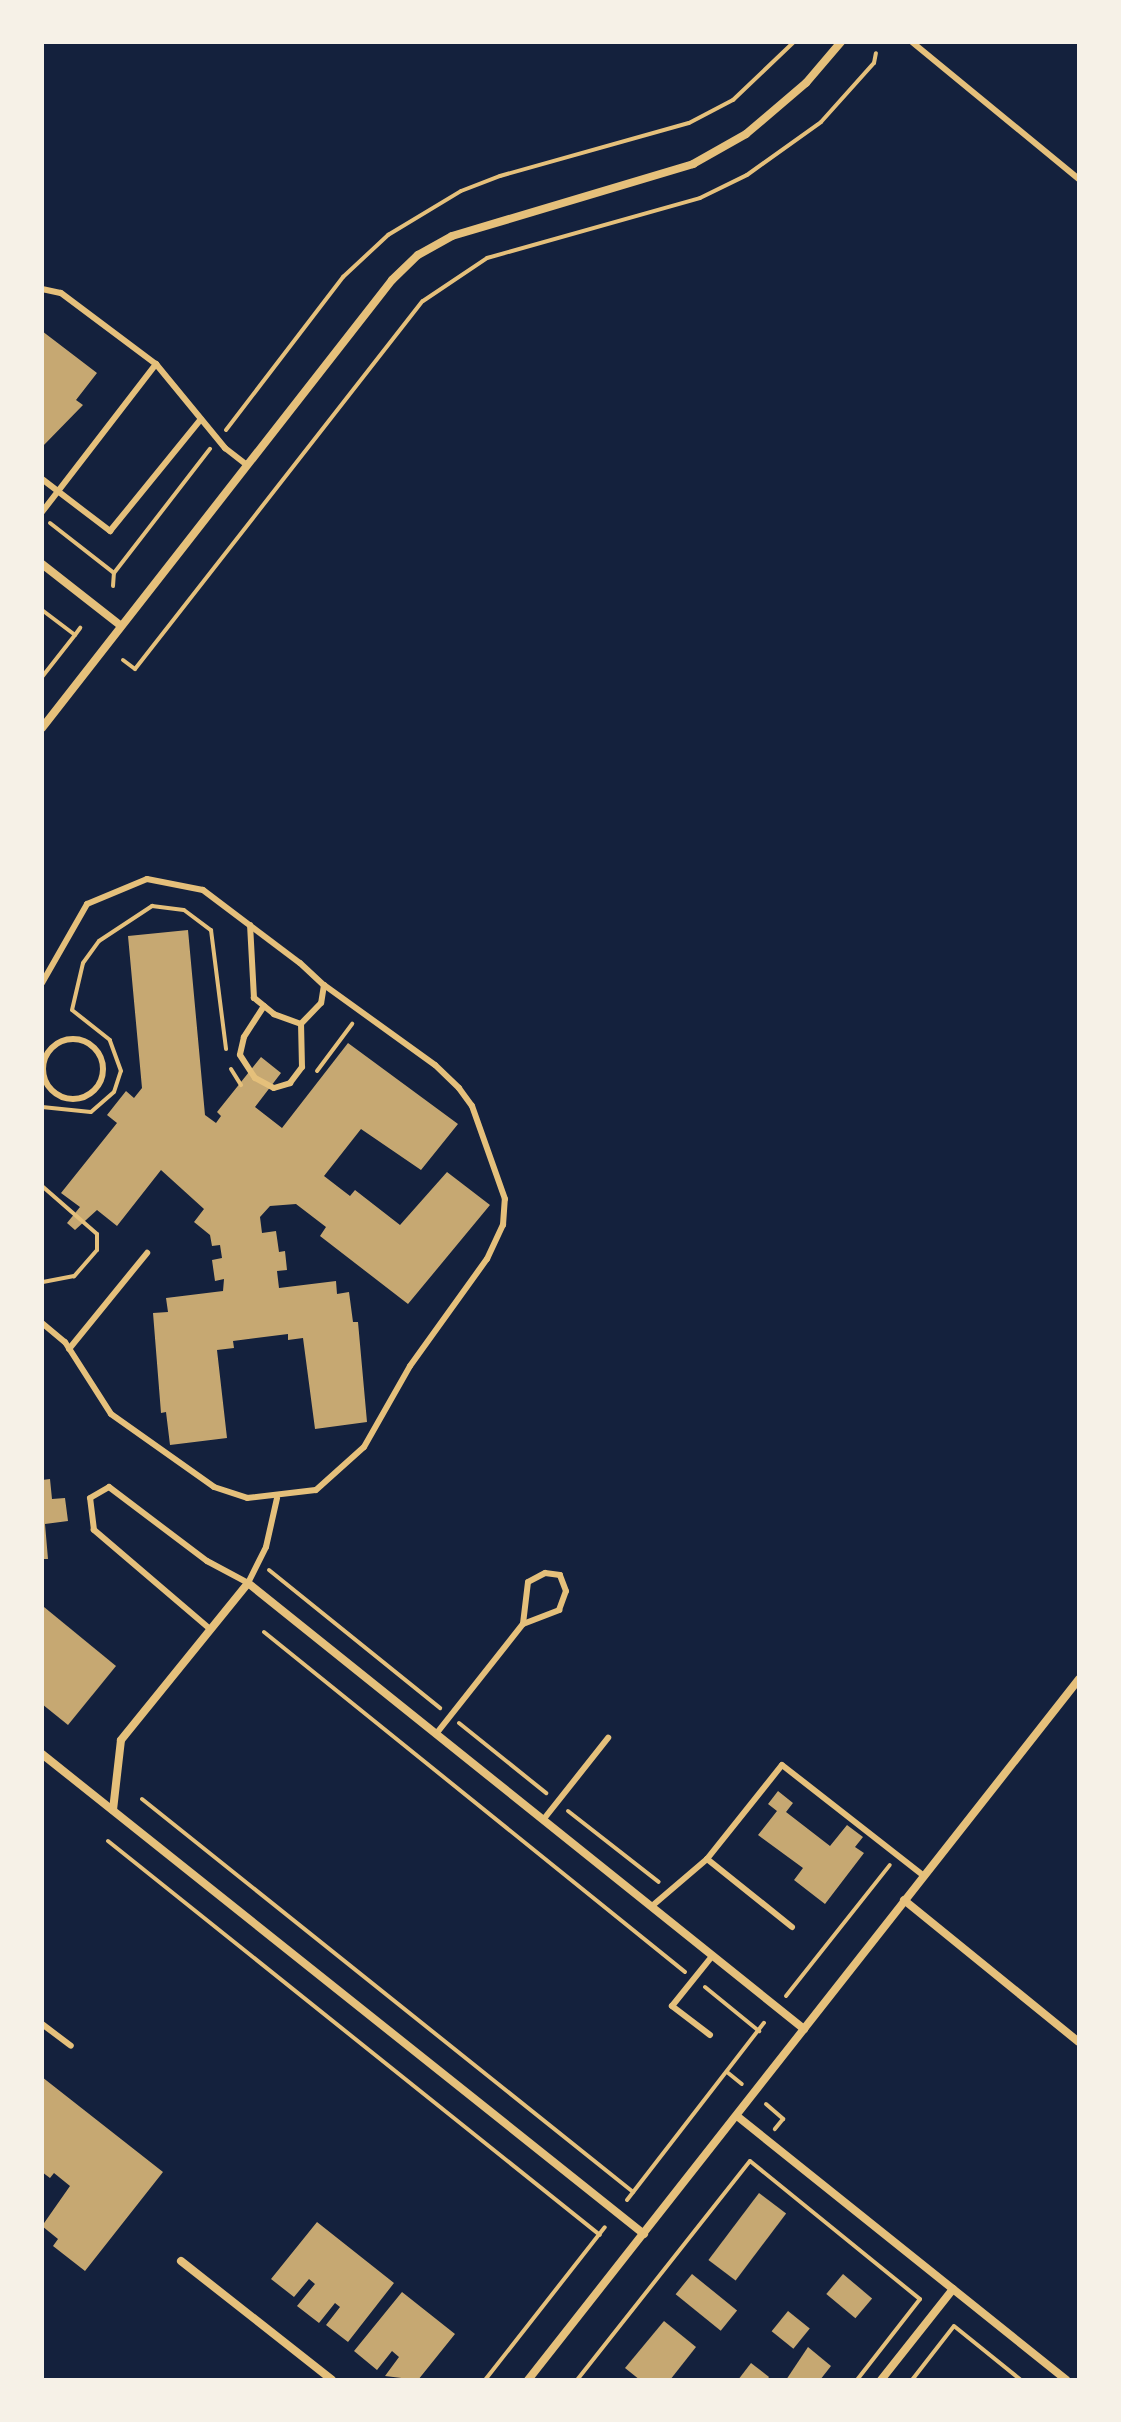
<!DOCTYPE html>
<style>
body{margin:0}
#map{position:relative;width:1121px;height:2422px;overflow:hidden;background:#14213d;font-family:"Fira Sans",sans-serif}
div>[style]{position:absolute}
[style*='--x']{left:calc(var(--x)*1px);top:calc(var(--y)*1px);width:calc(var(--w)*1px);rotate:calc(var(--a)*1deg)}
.building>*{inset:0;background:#c6a872;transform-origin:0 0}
.path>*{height:4px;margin:-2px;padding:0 2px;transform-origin:2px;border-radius:2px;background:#e5c07b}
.service>*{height:6px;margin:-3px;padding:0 3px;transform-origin:3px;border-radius:3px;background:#e5c07b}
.service>.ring{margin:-3px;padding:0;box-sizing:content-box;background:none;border:6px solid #e5c07b;border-radius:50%}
.minor>*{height:8px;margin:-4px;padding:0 4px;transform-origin:4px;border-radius:4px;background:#e5c07b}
span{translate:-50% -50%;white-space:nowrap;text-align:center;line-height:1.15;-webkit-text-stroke:6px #f6f1e7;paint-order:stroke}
.frame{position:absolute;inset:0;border:44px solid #f6f1e7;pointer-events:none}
</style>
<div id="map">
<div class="building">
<div style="clip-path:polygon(42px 331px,97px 373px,76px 400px,83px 405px,42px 447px)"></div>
<div style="clip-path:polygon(188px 930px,205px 1115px,216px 1123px,221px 1116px,217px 1112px,261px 1057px,281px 1073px,255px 1107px,282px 1128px,348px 1043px,458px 1124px,421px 1170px,361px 1129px,324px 1176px,350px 1196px,355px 1190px,400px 1225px,447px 1172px,490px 1205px,408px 1304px,320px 1236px,326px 1227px,296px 1204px,270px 1206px,260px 1217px,262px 1233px,276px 1231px,279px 1252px,285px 1251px,287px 1270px,277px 1271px,279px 1288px,336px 1281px,337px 1294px,349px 1292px,353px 1322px,358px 1322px,367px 1422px,315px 1429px,303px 1338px,288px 1340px,288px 1334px,233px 1341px,234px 1348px,217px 1350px,227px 1438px,170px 1445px,166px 1412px,161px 1413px,153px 1313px,168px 1312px,166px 1298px,223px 1291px,224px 1279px,215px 1281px,212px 1260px,222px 1258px,220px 1245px,212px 1246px,210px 1235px,194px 1222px,204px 1209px,161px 1170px,117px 1226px,97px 1210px,75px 1230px,67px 1223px,80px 1207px,61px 1193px,117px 1123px,107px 1115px,126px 1091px,134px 1098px,142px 1088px,128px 936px)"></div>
<div style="clip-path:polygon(50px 1479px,52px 1499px,65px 1498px,68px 1521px,45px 1524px,48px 1559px,42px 1559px,42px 1480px)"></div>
<div style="clip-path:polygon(44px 1607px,116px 1666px,68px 1725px,42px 1704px)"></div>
<div style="clip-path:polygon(778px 1791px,793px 1803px,786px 1812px,830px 1846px,847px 1825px,863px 1837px,855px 1847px,864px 1853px,825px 1904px,794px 1880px,803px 1868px,758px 1835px,777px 1811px,768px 1804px)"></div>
<div style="clip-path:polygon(42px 2077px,163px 2172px,85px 2271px,53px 2246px,58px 2239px,42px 2226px,70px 2186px,54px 2173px,50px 2178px,42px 2172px)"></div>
<div style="left:759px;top:2193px;width:34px;height:84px;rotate:37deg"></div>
<div style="clip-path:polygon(317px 2222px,394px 2283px,348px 2342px,326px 2325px,340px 2307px,335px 2303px,319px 2323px,297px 2306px,315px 2284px,309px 2279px,294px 2297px,271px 2279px)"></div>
<div style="left:692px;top:2274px;width:58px;height:26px;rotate:39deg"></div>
<div style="left:843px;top:2274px;width:38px;height:26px;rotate:40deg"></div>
<div style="clip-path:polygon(402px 2292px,455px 2334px,418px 2380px,385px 2376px,399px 2357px,392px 2351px,377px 2370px,354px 2351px)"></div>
<div style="left:788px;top:2311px;width:28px;height:26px;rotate:39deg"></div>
<div style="clip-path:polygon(664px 2321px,696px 2347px,670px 2380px,640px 2380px,625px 2368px)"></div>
<div style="clip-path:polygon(808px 2347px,831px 2366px,820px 2380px,786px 2380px)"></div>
<div style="clip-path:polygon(751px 2363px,769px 2377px,767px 2380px,738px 2380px)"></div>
</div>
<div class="path">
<div style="--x:226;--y:430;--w:193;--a:-52.6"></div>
<div style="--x:343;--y:277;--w:62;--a:-43"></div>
<div style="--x:388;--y:235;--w:85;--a:-31.1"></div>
<div style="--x:461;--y:191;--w:42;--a:-21"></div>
<div style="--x:500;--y:176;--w:196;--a:-15.7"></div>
<div style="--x:689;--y:123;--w:50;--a:-27.6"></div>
<div style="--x:733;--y:100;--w:84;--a:-43.6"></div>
<div style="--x:50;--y:523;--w:81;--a:38"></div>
<div style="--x:113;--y:586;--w:13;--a:-86"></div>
<div style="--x:114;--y:573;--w:157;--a:-52.3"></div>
<div style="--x:42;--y:610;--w:41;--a:37.1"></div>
<div style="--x:75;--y:635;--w:9;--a:-54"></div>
<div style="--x:123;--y:660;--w:15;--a:37"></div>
<div style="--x:135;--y:669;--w:467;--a:-52"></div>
<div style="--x:423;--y:301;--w:77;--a:-33.9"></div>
<div style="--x:487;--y:258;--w:221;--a:-15.7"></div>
<div style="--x:700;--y:198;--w:52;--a:-26.1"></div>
<div style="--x:747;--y:175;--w:91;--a:-35.6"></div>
<div style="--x:821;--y:122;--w:79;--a:-48.1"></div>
<div style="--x:874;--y:63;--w:10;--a:-79"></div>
<div style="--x:42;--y:677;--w:53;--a:-51.8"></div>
<div style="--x:231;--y:1069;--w:19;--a:58"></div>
<div style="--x:317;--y:1071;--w:59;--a:-53.3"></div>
<div style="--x:42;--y:1107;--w:49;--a:5.8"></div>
<div style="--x:91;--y:1112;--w:30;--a:-41"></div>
<div style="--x:114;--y:1092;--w:22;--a:-72"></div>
<div style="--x:121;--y:1071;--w:33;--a:-110"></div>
<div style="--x:110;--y:1040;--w:48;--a:-141.7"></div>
<div style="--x:72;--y:1010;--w:48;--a:-76.8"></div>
<div style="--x:83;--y:963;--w:27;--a:-54"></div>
<div style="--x:99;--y:941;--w:64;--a:-33.4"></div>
<div style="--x:152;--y:906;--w:32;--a:7"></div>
<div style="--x:184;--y:910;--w:34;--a:37"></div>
<div style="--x:211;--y:930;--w:120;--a:82.8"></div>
<div style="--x:42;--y:1186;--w:73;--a:41.1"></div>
<div style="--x:97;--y:1234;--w:16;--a:90"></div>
<div style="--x:97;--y:1250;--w:35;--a:131"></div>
<div style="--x:74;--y:1276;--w:33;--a:169"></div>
<div style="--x:269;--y:1570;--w:220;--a:38.9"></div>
<div style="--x:264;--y:1632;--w:541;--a:38.92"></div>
<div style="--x:459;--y:1723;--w:112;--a:38.8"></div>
<div style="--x:142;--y:1799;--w:629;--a:38.67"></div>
<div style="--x:568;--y:1811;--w:115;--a:38"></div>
<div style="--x:108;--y:1841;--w:630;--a:38.69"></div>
<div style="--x:705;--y:1987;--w:70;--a:39.2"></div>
<div style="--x:786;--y:1996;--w:167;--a:-51.6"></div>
<div style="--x:727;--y:2072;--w:19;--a:39"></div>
<div style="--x:766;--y:2104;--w:23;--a:41"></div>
<div style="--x:783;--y:2119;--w:13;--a:129"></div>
<div style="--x:627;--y:2200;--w:224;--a:-52.3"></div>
<div style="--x:485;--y:2380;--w:194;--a:-51.9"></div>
<div style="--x:577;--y:2380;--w:279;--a:-51.7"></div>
<div style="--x:750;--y:2161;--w:219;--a:39.1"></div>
<div style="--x:920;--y:2299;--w:103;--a:127.9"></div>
<div style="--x:912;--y:2380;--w:68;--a:-52.1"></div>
<div style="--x:954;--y:2326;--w:86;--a:38.9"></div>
</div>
<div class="service">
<div style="--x:912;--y:42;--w:216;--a:39.4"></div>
<div style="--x:42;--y:289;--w:19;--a:12"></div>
<div style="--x:61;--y:293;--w:119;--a:36.8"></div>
<div style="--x:156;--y:364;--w:109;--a:50.6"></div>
<div style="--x:225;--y:448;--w:28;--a:38"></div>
<div style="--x:42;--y:479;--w:86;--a:37.4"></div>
<div style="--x:110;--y:531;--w:144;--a:-50.9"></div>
<div style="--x:42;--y:512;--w:187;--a:-52.4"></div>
<div style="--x:42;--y:983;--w:91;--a:-60.3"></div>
<div style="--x:87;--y:904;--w:65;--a:-22.6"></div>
<div style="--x:147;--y:879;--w:57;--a:11.1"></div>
<div style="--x:203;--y:890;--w:121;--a:37"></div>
<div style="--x:300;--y:963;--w:33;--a:43"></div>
<div style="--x:324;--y:985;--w:18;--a:99"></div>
<div style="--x:321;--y:1003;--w:29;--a:134"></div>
<div style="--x:301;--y:1024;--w:29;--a:-160"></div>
<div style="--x:274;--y:1014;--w:26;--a:-141"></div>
<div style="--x:254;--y:998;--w:73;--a:-93.1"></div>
<div style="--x:264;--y:1006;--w:37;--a:123"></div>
<div style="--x:244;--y:1037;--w:18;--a:103"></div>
<div style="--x:240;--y:1055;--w:27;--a:57"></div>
<div style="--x:255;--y:1078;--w:21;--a:28"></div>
<div style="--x:274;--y:1088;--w:17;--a:-17"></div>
<div style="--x:290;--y:1083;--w:20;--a:-53"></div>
<div style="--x:302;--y:1067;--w:43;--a:-91.3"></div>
<div class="ring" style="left:43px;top:1039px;width:54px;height:54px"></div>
<div style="--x:42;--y:1323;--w:30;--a:40"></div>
<div style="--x:65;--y:1342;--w:85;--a:57.4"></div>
<div style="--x:111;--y:1414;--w:126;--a:35.3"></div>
<div style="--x:214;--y:1487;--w:35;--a:18"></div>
<div style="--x:247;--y:1498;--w:69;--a:-6.6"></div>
<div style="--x:316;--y:1490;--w:64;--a:-41.9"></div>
<div style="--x:364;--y:1447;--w:93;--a:-60.4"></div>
<div style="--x:410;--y:1366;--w:132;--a:-54.3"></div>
<div style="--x:487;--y:1259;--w:38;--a:-65"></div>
<div style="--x:503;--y:1225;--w:26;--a:-86"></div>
<div style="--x:505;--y:1199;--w:99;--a:-109.5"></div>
<div style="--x:472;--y:1106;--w:22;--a:-126"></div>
<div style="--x:459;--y:1088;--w:33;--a:-136"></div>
<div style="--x:435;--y:1065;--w:137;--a:-144.2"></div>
<div style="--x:69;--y:1349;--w:124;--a:-50.9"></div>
<div style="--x:210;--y:1629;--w:153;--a:-139.5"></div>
<div style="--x:94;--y:1530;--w:32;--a:-97"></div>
<div style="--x:90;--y:1498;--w:22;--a:-30"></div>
<div style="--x:109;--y:1487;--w:123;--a:37.1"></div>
<div style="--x:207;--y:1561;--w:47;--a:28.2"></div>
<div style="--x:248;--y:1583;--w:40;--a:-63.4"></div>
<div style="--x:266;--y:1547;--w:50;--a:-77.3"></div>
<div style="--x:436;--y:1734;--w:140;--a:-51.7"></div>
<div style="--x:523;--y:1624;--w:39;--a:-21"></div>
<div style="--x:559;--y:1610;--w:20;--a:-70"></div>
<div style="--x:566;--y:1591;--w:17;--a:-111"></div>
<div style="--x:560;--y:1575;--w:15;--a:-172"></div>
<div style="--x:545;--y:1573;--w:19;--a:152"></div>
<div style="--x:528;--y:1582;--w:42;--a:96.8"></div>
<div style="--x:543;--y:1820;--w:105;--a:-51.6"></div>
<div style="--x:652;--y:1906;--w:72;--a:-40.5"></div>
<div style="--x:792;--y:1927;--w:109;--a:-141.3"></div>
<div style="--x:707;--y:1859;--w:120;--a:-51.4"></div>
<div style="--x:782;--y:1765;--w:180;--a:38"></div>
<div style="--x:42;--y:2024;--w:36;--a:37"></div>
<div style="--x:710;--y:2035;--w:48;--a:-142.7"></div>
<div style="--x:672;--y:2006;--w:65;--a:-51.2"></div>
</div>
<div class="minor">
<div style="--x:42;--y:564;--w:100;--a:38.1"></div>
<div style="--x:42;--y:728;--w:569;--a:-52"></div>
<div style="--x:392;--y:280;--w:36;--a:-44"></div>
<div style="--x:418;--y:255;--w:39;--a:-29"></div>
<div style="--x:452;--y:236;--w:252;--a:-16.6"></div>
<div style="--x:693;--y:164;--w:61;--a:-29.5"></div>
<div style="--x:746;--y:134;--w:79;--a:-40.4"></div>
<div style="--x:806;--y:83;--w:54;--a:-49.5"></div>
<div style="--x:42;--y:1754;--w:770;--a:38.57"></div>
<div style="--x:113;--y:1810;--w:70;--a:-83.5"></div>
<div style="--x:121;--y:1740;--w:202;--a:-51"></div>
<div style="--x:248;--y:1583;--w:713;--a:38.74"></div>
<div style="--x:904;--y:1900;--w:225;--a:39.1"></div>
<div style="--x:737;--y:2116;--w:422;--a:38.7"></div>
<div style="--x:181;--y:2261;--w:192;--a:38.2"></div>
<div style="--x:528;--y:2380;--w:892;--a:-51.83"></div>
<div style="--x:881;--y:2380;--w:116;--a:-51.6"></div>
</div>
<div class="frame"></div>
</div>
